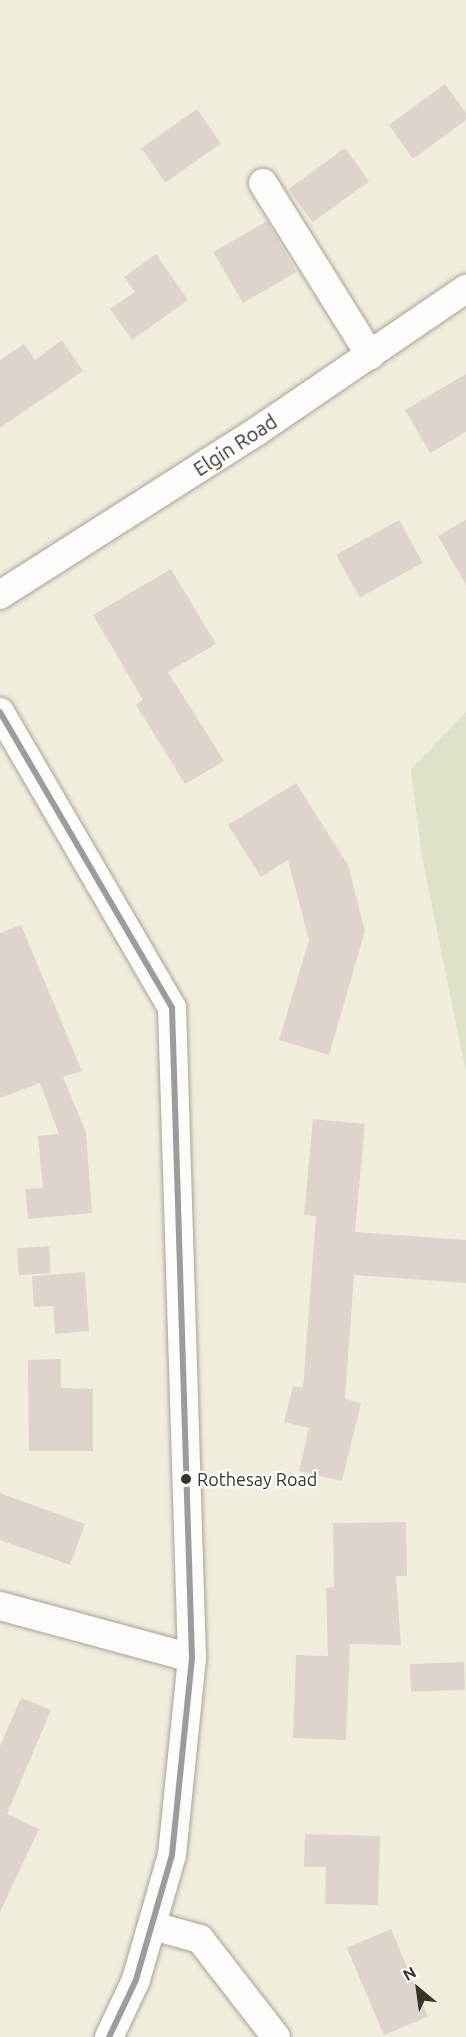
<!DOCTYPE html>
<style>
body{margin:0}
#map{position:relative;width:466px;height:2037px;overflow:hidden;background:#f1eddd;font-family:Ubuntu,sans-serif}
div>[style]{position:absolute}
[style*='--x']{left:calc(var(--x)*1px);top:calc(var(--y)*1px);width:calc(var(--w)*1px);rotate:calc(var(--a)*1deg)}
.green>*{inset:0;background:#dfe1c9}
.building>*{inset:0;background:#ded4cb;transform-origin:0 0}
.roads{filter:drop-shadow(0 0 2px #a6a396) drop-shadow(0 0 2px #a6a396)}
.minor>*{height:28px;margin:-14px;padding:0 14px;transform-origin:14px;border-radius:14px;background:#fdfcfa}
.bus-1>*{height:6px;margin:-3px;padding:0 3px;transform-origin:3px;border-radius:3px;background:#9d9c9c}
.dots>*{width:16px;height:16px;translate:-50% -50%;box-sizing:border-box;border:3px solid #fff;border-radius:50%}
span{translate:-50% -50%;white-space:nowrap;text-align:center;line-height:1.15;-webkit-text-stroke:4.5px #fff;paint-order:stroke}
.bus-label{font-size:18px;color:#373529}
.left{translate:0 -50%;text-align:left}
.street-label{font-size:20px;color:#373529}
.north{position:absolute;left:388px;top:1959px;width:60px;height:60px;-webkit-text-stroke:4px #fff;paint-order:stroke;rotate:331deg;font-size:16px;font-weight:700;line-height:24px;text-align:center;color:#373529}
.north::after{content:'';display:block;margin:auto;width:21px;height:27px;background:#373529;clip-path:polygon(50% 0,100% 100%,50% 72%,0 100%)}
</style>
<div id="map">
<div class="green">
<div style="clip-path:polygon(466px 712px,466px 1073px,422px 857px,411px 769px)"></div>
</div>
<div class="building">
<div style="clip-path:polygon(445px 84px,466px 113px,466px 120px,413px 159px,389px 125px)"></div>
<div style="left:197px;top:109px;width:42px;height:68px;rotate:55deg"></div>
<div style="left:345px;top:148px;width:41px;height:70px;rotate:54deg"></div>
<div style="left:267px;top:221px;width:59px;height:62px;rotate:60deg"></div>
<div style="clip-path:polygon(156px 254px,188px 300px,132px 340px,110px 309px,135px 292px,124px 277px)"></div>
<div style="clip-path:polygon(62px 340px,83px 371px,0 428px,0 360px,24px 344px,35px 360px)"></div>
<div style="clip-path:polygon(466px 374px,466px 432px,430px 453px,405px 410px)"></div>
<div style="left:399px;top:520px;width:49px;height:72px;rotate:61deg"></div>
<div style="clip-path:polygon(466px 520px,466px 585px,438px 536px)"></div>
<div style="clip-path:polygon(171px 569px,216px 644px,168px 672px,224px 761px,185px 784px,136px 705px,143px 700px,93px 615px)"></div>
<div style="clip-path:polygon(296px 783px,348px 865px,365px 931px,329px 1055px,279px 1040px,309px 940px,288px 860px,261px 877px,228px 825px)"></div>
<div style="clip-path:polygon(21px 925px,82px 1071px,63px 1077px,86px 1132px,92px 1213px,28px 1219px,25px 1189px,43px 1188px,38px 1136px,59px 1134px,40px 1083px,0 1098px,0 933px)"></div>
<div style="clip-path:polygon(313px 1119px,365px 1124px,355px 1232px,466px 1240px,466px 1283px,354px 1275px,345px 1399px,361px 1403px,342px 1481px,299px 1471px,309px 1428px,284px 1422px,293px 1386px,303px 1388px,316px 1216px,304px 1215px)"></div>
<div style="left:49px;top:1246px;width:27px;height:32px;rotate:86deg"></div>
<div style="clip-path:polygon(85px 1272px,89px 1331px,55px 1334px,53px 1306px,34px 1307px,32px 1276px)"></div>
<div style="clip-path:polygon(61px 1359px,61px 1388px,93px 1389px,93px 1451px,29px 1451px,28px 1360px)"></div>
<div style="clip-path:polygon(0 1493px,85px 1524px,70px 1565px,0 1540px)"></div>
<div style="clip-path:polygon(406px 1522px,407px 1576px,396px 1576px,401px 1645px,350px 1644px,346px 1740px,293px 1738px,296px 1655px,328px 1656px,326px 1588px,334px 1587px,333px 1523px)"></div>
<div style="left:464px;top:1662px;width:28px;height:54px;rotate:88deg"></div>
<div style="clip-path:polygon(21px 1698px,51px 1710px,7px 1814px,39px 1829px,0 1912px,0 1746px)"></div>
<div style="clip-path:polygon(305px 1834px,380px 1836px,378px 1905px,325px 1904px,326px 1867px,304px 1867px)"></div>
<div style="left:391px;top:1929px;width:95px;height:48px;rotate:67deg"></div>
</div>
<div class="roads">
<div class="minor">
<div style="--x:263;--y:183;--w:203;--a:58.1"></div>
<div style="--x:0;--y:595;--w:303;--a:-32.5"></div>
<div style="--x:256;--y:432;--w:254;--a:-34.3"></div>
<div style="--x:0;--y:712;--w:342;--a:59.8"></div>
<div style="--x:172;--y:1008;--w:650;--a:88.24"></div>
<div style="--x:192;--y:1658;--w:198;--a:95.8"></div>
<div style="--x:172;--y:1855;--w:130;--a:106.1"></div>
<div style="--x:136;--y:1980;--w:63;--a:115.3"></div>
<div style="--x:0;--y:1606;--w:199;--a:15.2"></div>
<div style="--x:153;--y:1926;--w:49;--a:15.5"></div>
<div style="--x:200;--y:1939;--w:124;--a:52.2"></div>
</div>
</div>
<div class="bus-1">
<div style="--x:0;--y:712;--w:342;--a:59.8"></div>
<div style="--x:172;--y:1008;--w:650;--a:88.24"></div>
<div style="--x:192;--y:1658;--w:198;--a:95.8"></div>
<div style="--x:172;--y:1855;--w:130;--a:106.1"></div>
<div style="--x:136;--y:1980;--w:63;--a:115.3"></div>
</div>
<div class="dots">
<div style="left:186px;top:1479px;background:#373529"></div>
</div>
<div class="bus-label">
<span class="left" style="left:197px;top:1479px">Rothesay Road</span>
</div>
<div class="street-label">
<span style="left:235px;top:445px;rotate:-33deg">Elgin Road</span>
</div>
<div class="north">N</div>
</div>
